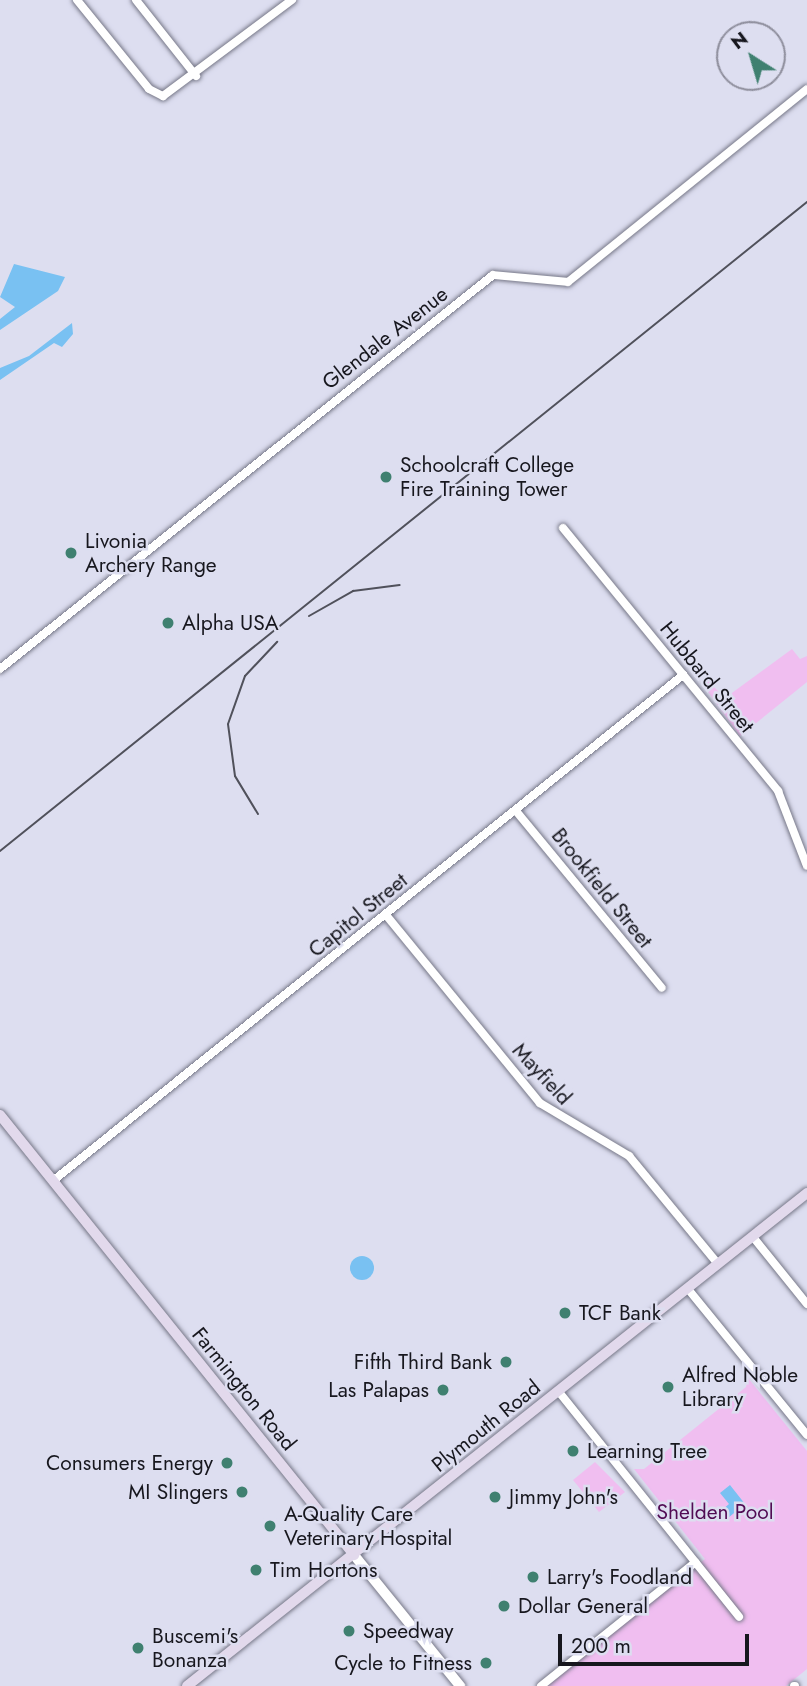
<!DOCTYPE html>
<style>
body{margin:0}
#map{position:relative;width:807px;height:1686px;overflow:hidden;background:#dddef0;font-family:Jost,sans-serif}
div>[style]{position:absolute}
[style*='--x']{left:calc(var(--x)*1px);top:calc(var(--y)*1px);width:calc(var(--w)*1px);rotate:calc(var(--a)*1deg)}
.green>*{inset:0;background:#f0bef0}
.water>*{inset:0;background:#79c1f2}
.round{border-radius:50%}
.roads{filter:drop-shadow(0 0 2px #777888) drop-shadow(0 0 2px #777888)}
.minor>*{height:8px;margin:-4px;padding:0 4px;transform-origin:4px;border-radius:4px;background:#fff}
.tertiary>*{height:10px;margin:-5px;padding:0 5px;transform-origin:5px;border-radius:5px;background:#fff}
.secondary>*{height:10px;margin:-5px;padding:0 5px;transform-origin:5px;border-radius:5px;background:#e2d9ec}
.rail>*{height:2px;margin:-1px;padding:0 1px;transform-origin:1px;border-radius:1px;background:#50515b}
.dots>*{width:19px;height:19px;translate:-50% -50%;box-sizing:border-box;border:4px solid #dddef0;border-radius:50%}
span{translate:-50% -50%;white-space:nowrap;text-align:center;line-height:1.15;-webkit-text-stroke:5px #dddef0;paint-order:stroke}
.street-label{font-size:21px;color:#17171e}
.poi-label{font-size:21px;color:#17171e}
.left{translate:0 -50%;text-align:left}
.right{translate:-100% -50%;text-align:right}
.park-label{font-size:21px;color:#510c54}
.north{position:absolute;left:716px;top:21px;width:70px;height:70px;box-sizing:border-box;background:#dddef0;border:2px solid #8e8e9c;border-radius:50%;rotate:323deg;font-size:19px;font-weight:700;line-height:28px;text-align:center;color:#17171e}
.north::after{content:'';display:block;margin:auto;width:24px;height:32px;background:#3f8070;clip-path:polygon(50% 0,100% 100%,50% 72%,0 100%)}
.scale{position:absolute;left:558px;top:1634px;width:191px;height:32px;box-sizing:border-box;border:4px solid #17171e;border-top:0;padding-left:9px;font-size:21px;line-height:24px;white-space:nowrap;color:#17171e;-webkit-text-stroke:5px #dddef0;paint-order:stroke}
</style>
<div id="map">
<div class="green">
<div style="clip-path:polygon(792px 649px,800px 659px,807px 656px,807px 682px,740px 736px,703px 685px,708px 681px,725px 698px)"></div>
<div style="clip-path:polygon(748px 1378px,807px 1451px,807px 1669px,786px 1686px,547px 1686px,705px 1559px,634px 1469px,644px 1469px,746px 1387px)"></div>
<div style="clip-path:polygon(595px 1462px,625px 1492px,599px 1512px,573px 1480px)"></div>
</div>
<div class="water">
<div style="clip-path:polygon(14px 264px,65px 277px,58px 291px,0 330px,0 319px,15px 307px,0 297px)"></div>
<div style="clip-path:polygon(72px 323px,73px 334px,62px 347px,54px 343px,0 380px,0 368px,29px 356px)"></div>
<div class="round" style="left:350px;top:1256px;width:24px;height:24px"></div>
<div style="clip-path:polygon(730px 1485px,745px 1504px,728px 1518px,722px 1510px,729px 1504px,720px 1493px)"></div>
</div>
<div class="roads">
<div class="minor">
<div style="--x:77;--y:0;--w:114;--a:51"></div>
<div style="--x:149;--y:89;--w:16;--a:27"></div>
<div style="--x:163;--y:96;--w:161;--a:-36.7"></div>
<div style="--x:136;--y:0;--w:97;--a:51.7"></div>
<div style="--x:563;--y:528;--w:340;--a:50.7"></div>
<div style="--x:778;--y:791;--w:80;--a:68.9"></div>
<div style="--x:0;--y:669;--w:631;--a:-38.63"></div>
<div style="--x:493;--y:275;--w:75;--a:5.3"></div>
<div style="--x:568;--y:282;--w:307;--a:-38.9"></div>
<div style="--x:516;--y:811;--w:229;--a:50.5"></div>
<div style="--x:386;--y:915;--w:243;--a:50.7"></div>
<div style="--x:540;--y:1103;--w:104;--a:30.8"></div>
<div style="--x:629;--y:1156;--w:140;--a:50.5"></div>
<div style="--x:54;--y:1180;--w:807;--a:-38.76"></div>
<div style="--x:753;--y:1237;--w:86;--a:51.1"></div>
<div style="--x:688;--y:1289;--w:188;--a:50.8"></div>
<div style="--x:559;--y:1392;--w:288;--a:51.3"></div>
<div style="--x:541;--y:1686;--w:198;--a:-38.7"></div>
<div style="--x:794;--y:1686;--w:1;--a:0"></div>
</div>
<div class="tertiary">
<div style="--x:354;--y:1555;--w:169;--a:51"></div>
</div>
<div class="secondary">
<div style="--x:0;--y:1115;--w:565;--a:51.18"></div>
<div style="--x:187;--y:1686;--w:792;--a:-38.49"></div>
</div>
</div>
<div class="rail">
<div style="--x:309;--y:616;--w:51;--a:-29.6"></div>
<div style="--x:353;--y:591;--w:47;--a:-7.3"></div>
<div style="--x:258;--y:814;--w:44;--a:-121.2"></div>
<div style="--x:235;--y:776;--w:52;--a:-97.7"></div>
<div style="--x:228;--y:724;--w:51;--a:-70.5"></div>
<div style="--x:245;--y:676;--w:47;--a:-46.7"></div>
<div style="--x:0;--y:851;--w:1036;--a:-38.81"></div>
</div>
<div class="dots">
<div style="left:386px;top:477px;background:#3f8070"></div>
<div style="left:71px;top:553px;background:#3f8070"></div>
<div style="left:168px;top:623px;background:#3f8070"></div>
<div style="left:565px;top:1313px;background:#3f8070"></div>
<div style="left:506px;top:1362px;background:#3f8070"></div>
<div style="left:668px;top:1387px;background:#3f8070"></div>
<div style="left:443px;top:1390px;background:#3f8070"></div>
<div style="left:573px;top:1451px;background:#3f8070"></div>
<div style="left:227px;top:1463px;background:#3f8070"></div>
<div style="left:242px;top:1492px;background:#3f8070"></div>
<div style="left:495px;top:1497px;background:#3f8070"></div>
<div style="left:270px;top:1526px;background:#3f8070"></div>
<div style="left:256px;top:1570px;background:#3f8070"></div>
<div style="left:533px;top:1577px;background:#3f8070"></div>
<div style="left:504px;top:1606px;background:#3f8070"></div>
<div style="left:349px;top:1631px;background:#3f8070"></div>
<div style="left:138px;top:1648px;background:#3f8070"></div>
<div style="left:486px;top:1663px;background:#3f8070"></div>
</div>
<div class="street-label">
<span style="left:385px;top:338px;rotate:-38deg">Glendale Avenue</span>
<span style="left:707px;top:677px;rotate:51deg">Hubbard Street</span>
<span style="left:602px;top:888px;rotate:51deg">Brookfield Street</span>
<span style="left:358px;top:915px;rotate:-39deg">Capitol Street</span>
<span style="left:542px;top:1074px;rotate:47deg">Mayfield</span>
<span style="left:244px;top:1389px;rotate:51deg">Farmington Road</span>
<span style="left:486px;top:1426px;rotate:-39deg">Plymouth Road</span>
</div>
<div class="poi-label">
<span class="left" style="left:400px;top:477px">Schoolcraft College<br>Fire Training Tower</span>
<span class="left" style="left:85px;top:553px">Livonia<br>Archery Range</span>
<span class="left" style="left:182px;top:623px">Alpha USA</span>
<span class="left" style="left:579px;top:1313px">TCF Bank</span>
<span class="right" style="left:492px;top:1362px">Fifth Third Bank</span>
<span class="left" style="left:682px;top:1387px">Alfred Noble<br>Library</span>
<span class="right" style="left:429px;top:1390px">Las Palapas</span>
<span class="left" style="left:587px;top:1451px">Learning Tree</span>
<span class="right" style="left:213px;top:1463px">Consumers Energy</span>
<span class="right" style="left:228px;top:1492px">MI Slingers</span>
<span class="left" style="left:509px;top:1497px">Jimmy John's</span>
<span class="left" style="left:284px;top:1526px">A-Quality Care<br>Veterinary Hospital</span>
<span class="left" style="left:270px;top:1570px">Tim Hortons</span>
<span class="left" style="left:547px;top:1577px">Larry's Foodland</span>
<span class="left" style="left:518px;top:1606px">Dollar General</span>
<span class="left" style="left:363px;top:1631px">Speedway</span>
<span class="left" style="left:152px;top:1648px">Buscemi's<br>Bonanza</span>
<span class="right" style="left:472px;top:1663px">Cycle to Fitness</span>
</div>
<div class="park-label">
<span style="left:715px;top:1512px">Shelden Pool</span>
</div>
<div class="north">N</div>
<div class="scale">200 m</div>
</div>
